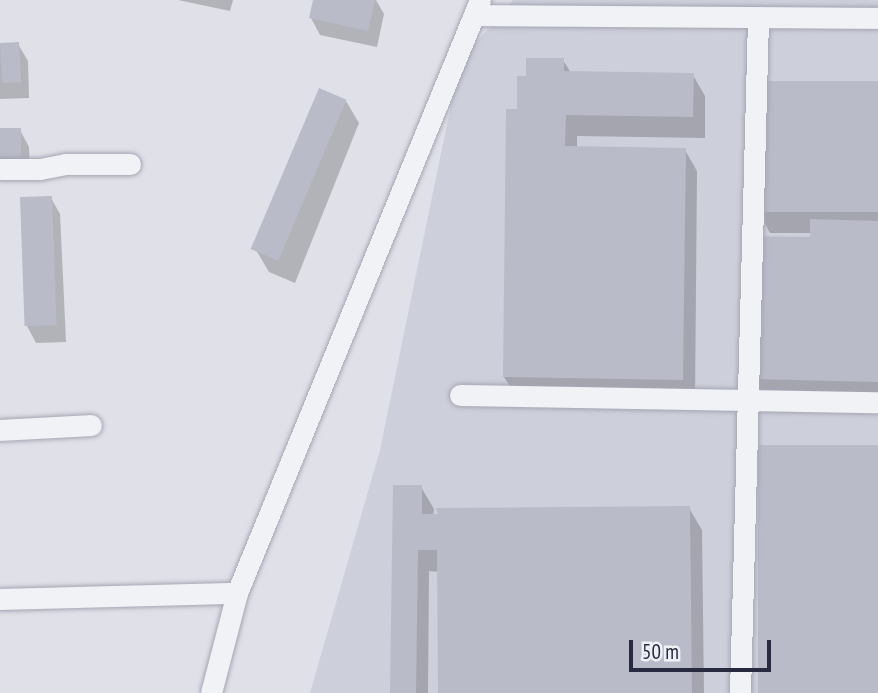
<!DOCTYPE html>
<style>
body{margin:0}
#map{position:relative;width:878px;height:693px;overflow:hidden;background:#dfe0e8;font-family:"PT Sans Narrow",sans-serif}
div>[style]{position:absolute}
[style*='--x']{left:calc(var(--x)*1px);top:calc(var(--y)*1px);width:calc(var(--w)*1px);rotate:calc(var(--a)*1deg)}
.built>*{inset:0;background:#cdcfda}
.shadow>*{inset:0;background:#0003}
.building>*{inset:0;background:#b9bbc8;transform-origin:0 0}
.roads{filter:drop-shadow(0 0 2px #a4a6b2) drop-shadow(0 0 2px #a4a6b2)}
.minor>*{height:21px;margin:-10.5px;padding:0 10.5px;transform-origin:10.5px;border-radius:10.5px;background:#f1f2f6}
span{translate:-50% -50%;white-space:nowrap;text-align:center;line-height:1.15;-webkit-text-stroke:5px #eef0f6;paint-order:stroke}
.scale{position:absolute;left:629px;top:640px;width:142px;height:32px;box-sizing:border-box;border:4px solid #282b3f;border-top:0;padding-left:9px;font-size:21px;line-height:24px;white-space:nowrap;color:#282b3f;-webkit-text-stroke:5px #eef0f6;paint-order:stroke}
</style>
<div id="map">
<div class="built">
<div style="clip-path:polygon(513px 0,878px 0,878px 693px,310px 693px,380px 450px,460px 61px)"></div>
</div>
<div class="shadow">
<div style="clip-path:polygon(178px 0,233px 0,230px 11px)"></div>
<div style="clip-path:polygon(315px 0,376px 0,384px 14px,377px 47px,320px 35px,311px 18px)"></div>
<div style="clip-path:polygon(18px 44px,28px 61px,29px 98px,0 99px,0 45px)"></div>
<div style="clip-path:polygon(563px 60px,571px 73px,693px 75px,705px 96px,705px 138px,577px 136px,577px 148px,685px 150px,697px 171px,695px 401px,517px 398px,504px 377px,519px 111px,528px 78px)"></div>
<div style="clip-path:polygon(878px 83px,878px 403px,765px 400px,753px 378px,811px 233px,770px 233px,758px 211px)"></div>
<div style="clip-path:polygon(346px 101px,359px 123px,295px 283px,269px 272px,256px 250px)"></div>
<div style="clip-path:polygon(0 130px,20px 130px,29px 147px,30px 173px,0 173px)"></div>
<div style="clip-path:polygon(51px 198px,60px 214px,66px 342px,36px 343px,27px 326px)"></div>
<div style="clip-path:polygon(421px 487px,434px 509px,433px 516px,689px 508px,702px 530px,704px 693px,440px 693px,439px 572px,429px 571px,428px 693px,392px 693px)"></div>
</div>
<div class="building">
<div style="clip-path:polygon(313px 0,375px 0,368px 31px,309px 18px)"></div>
<div style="left:19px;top:42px;width:40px;height:19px;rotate:87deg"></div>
<div style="clip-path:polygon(526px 58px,564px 58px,564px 71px,694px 73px,693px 117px,566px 115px,565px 146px,686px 148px,683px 380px,503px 377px,506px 109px,517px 109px,517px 76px,526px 76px)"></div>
<div style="left:756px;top:81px;width:122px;height:131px"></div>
<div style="left:319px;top:88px;width:30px;height:175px;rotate:23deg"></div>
<div style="left:21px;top:128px;width:29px;height:21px;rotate:90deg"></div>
<div style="left:52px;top:196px;width:129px;height:32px;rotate:88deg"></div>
<div style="clip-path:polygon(810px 219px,878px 221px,878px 382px,751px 379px,754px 236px,810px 237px)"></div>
<div style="left:758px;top:445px;width:120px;height:248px"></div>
<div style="clip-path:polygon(393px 485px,422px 485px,422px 514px,438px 514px,436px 508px,690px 506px,692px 693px,438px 693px,437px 550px,418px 550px,416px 693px,390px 693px)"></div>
</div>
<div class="roads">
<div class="minor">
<div style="--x:474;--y:15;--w:404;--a:0.4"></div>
<div style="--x:0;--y:169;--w:40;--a:0"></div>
<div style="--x:40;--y:169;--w:25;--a:-11"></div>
<div style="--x:65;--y:164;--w:65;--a:0"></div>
<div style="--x:460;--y:395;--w:418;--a:1"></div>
<div style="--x:0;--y:430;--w:91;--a:-3.1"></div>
<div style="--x:237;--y:593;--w:641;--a:-67.72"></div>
<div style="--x:0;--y:599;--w:237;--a:-1.5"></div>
<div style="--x:237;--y:593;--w:103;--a:104.6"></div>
<div style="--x:740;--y:693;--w:676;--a:-88.47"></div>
</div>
</div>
<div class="scale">50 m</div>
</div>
